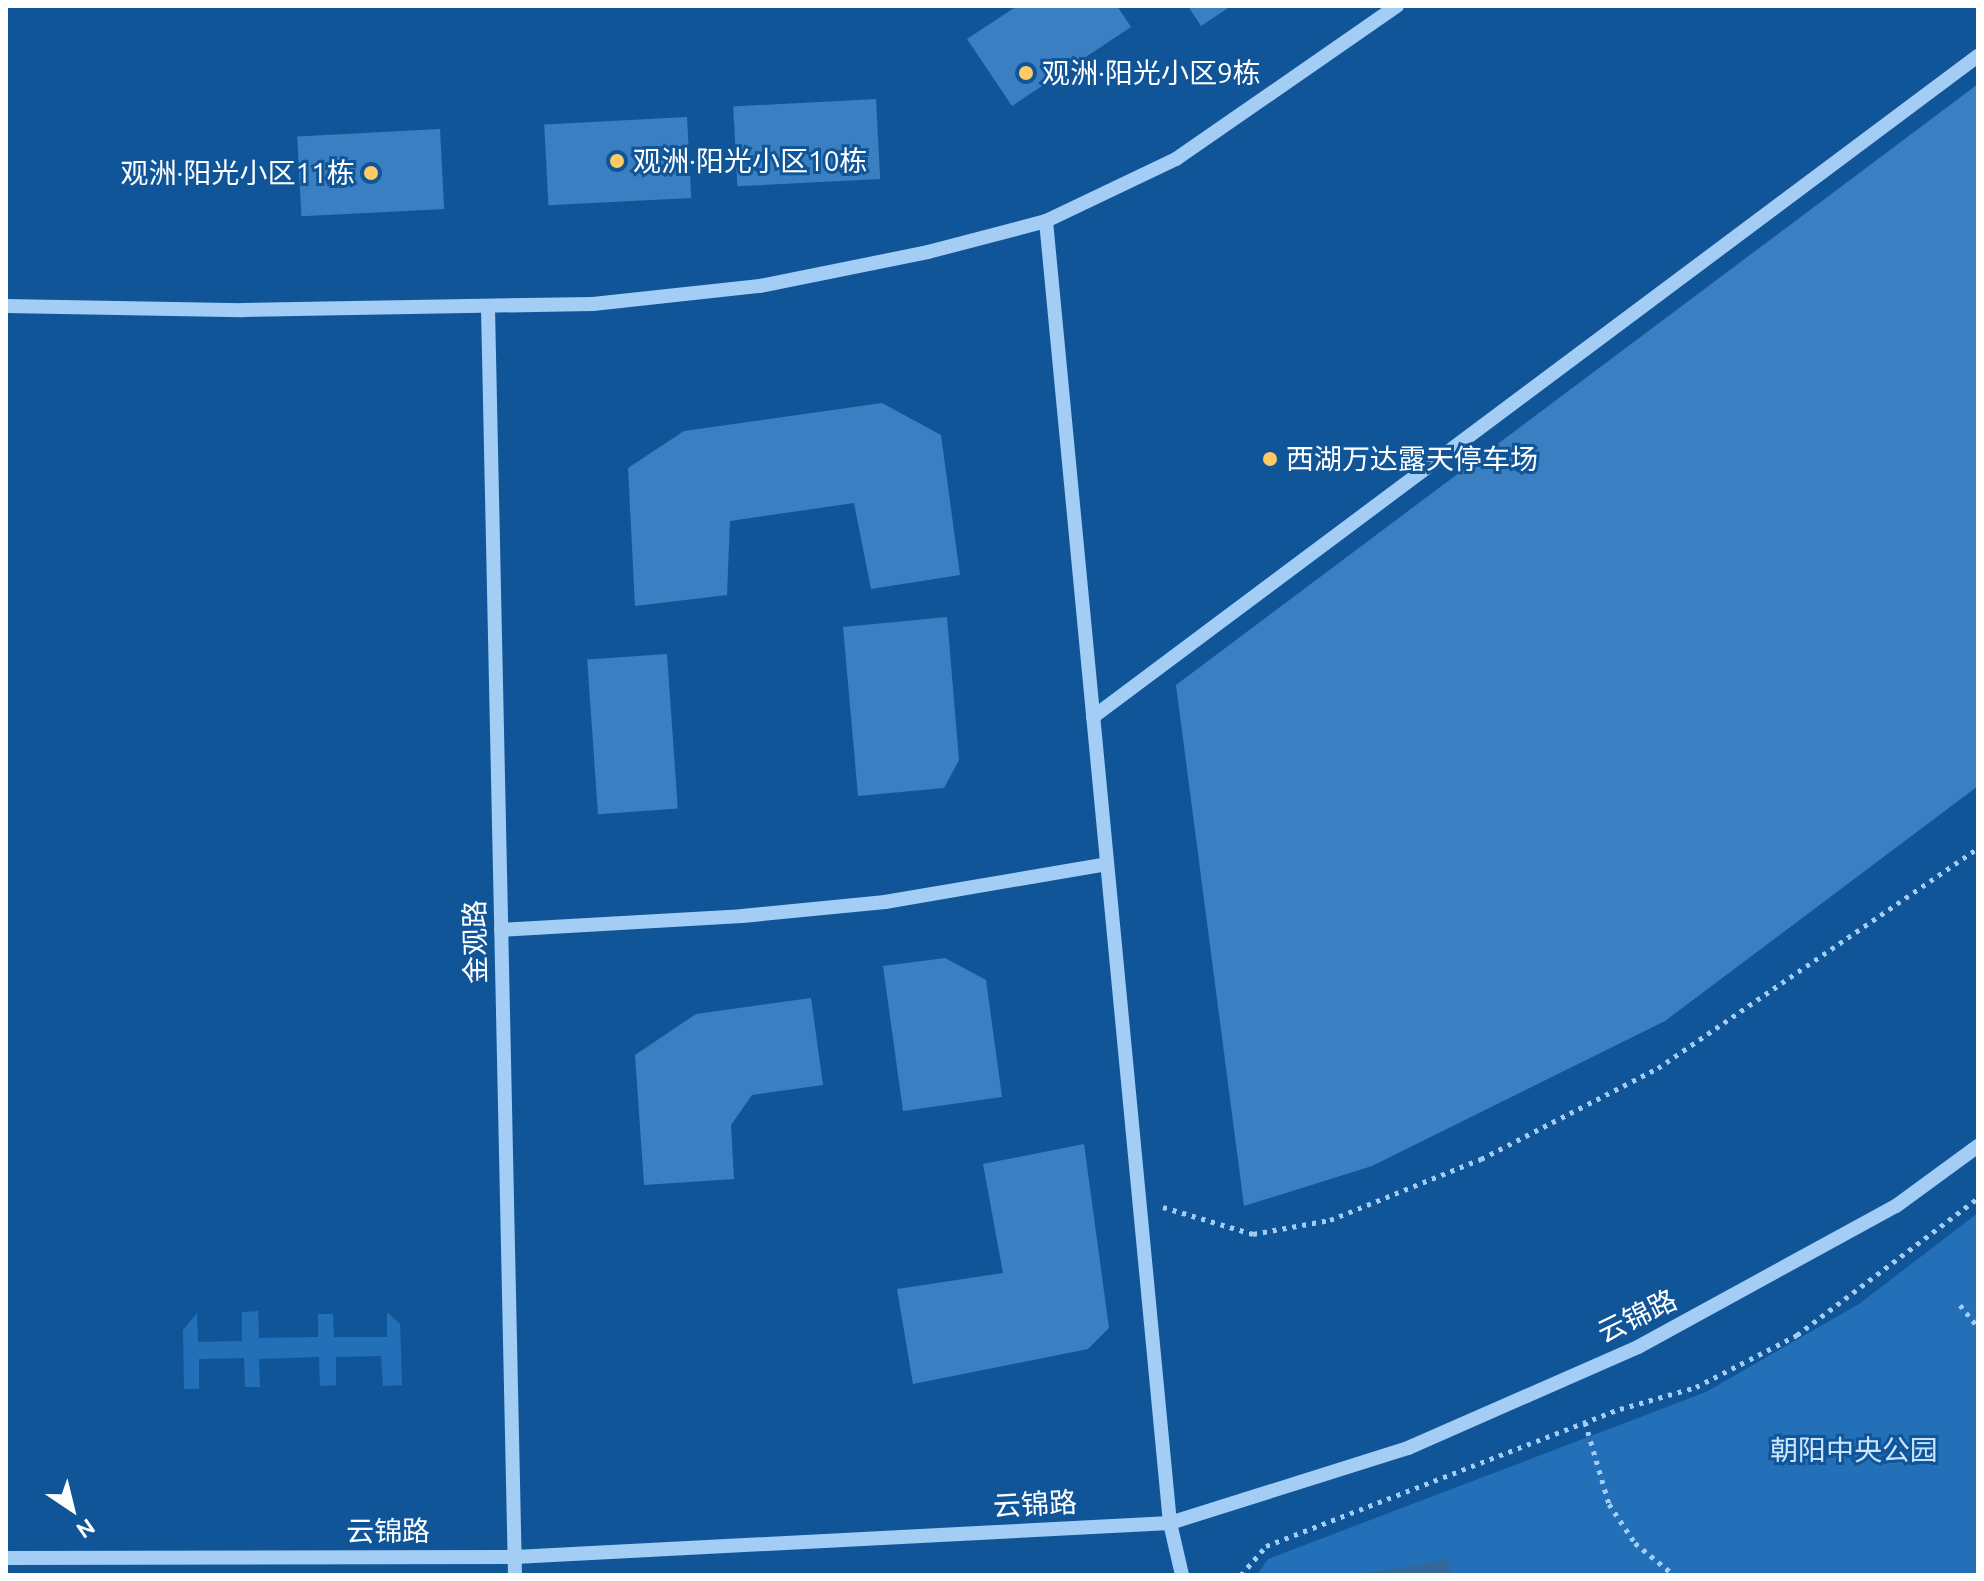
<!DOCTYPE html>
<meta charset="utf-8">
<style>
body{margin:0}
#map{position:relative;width:1984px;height:1581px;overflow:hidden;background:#159;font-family:Ubuntu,"Noto Sans SC",sans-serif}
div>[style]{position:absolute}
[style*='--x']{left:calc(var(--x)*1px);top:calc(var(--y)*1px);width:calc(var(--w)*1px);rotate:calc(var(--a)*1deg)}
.green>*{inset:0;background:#2470b8}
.water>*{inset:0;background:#356798}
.building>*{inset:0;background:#3a7fc1;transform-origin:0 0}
.path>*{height:5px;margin-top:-2.5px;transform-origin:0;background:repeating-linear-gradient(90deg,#a3cdf4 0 4px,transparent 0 10px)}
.minor>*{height:14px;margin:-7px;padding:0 7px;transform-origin:7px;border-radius:7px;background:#a3cdf4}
.dots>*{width:22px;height:22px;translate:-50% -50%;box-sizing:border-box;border:4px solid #159;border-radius:50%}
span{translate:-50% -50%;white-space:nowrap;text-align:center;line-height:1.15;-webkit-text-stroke:6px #159;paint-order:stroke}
.poi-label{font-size:28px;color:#fff}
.left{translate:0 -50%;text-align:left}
.right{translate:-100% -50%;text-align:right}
.street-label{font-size:28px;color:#fff}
.park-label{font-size:28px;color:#cbe5fe}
.frame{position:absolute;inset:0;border:8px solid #fff;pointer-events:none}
.north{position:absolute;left:32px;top:1469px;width:80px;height:80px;-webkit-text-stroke:6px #159;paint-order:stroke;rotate:145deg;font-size:22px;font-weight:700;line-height:32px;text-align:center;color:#fff}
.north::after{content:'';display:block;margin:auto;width:28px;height:36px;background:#fff;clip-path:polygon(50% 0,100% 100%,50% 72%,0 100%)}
</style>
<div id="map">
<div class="green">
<div style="clip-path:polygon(1978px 1213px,1978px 1575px,1257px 1575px,1268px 1559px,1706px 1392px,1859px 1304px)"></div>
<div style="clip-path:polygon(258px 1311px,259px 1338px,318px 1337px,318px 1314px,333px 1314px,334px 1337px,387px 1337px,387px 1312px,400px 1324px,402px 1385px,383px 1386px,381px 1356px,336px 1357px,336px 1385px,320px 1386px,319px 1357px,259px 1359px,260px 1387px,245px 1387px,244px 1358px,199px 1359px,199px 1389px,184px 1389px,183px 1330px,197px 1313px,198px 1342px,242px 1341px,242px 1312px)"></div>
</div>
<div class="water">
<div style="clip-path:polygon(1447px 1559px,1452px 1575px,1344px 1575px,1407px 1567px)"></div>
</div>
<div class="building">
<div style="clip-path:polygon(1017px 6px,1117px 6px,1131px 27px,1012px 106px,967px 39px)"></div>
<div style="clip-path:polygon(1188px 6px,1231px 6px,1201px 26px)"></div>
<div style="clip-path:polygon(1978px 84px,1978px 786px,1665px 1021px,1372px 1166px,1244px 1206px,1176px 685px)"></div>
<div style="left:876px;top:99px;width:80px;height:143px;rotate:87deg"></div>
<div style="left:687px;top:117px;width:81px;height:143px;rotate:87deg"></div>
<div style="left:440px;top:129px;width:80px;height:143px;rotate:87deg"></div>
<div style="clip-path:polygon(882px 403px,941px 435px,960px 575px,871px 589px,854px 503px,730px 521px,727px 595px,635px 606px,628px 468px,684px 431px)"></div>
<div style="clip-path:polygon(947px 617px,959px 760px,944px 788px,858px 796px,843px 627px)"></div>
<div style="left:667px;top:654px;width:155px;height:80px;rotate:86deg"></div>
<div style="clip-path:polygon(945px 958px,986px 980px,1002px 1097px,903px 1111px,883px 966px)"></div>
<div style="clip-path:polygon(811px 998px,823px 1085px,752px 1095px,731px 1125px,734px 1179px,644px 1185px,635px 1055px,696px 1014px)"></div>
<div style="clip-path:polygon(1084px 1144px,1109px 1328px,1088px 1349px,913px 1384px,897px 1289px,1003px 1273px,983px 1164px)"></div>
</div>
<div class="path">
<div style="--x:1163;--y:1207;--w:94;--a:16.7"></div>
<div style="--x:1253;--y:1234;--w:78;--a:-10.3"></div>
<div style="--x:1330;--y:1220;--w:163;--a:-22"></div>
<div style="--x:1481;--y:1159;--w:199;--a:-27.2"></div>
<div style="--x:1658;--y:1068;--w:388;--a:-34.5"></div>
<div style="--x:1960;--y:1305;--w:28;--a:51"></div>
<div style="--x:1585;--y:1422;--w:85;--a:73.7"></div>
<div style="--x:1609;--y:1504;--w:47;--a:56.3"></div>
<div style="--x:1635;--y:1543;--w:50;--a:39.4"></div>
<div style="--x:1241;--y:1575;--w:38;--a:-49"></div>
<div style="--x:1266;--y:1546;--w:380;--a:-21.2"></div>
<div style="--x:1620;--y:1409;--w:79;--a:-16.1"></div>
<div style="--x:1696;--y:1387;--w:114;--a:-27.2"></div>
<div style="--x:1797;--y:1335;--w:227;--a:-37.1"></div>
</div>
<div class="minor">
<div style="--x:1046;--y:221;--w:1308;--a:84.56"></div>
<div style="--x:1170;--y:1523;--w:53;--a:77"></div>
<div style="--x:6;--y:306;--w:237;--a:1"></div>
<div style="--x:243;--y:310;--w:350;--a:-1"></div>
<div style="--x:593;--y:304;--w:168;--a:-6.2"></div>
<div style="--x:760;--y:286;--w:171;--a:-11.4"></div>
<div style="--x:928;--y:252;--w:122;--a:-14.7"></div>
<div style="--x:1046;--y:221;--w:144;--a:-25.5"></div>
<div style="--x:1176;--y:159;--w:269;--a:-34.7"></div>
<div style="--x:488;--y:308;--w:1267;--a:88.78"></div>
<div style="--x:1093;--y:717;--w:1105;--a:-36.76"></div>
<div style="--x:501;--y:930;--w:241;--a:-3.3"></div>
<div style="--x:742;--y:916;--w:144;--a:-5.6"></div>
<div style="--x:885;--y:902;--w:225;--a:-9.7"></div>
<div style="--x:6;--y:1558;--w:509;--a:-0.11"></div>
<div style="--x:515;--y:1557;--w:656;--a:-2.97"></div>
<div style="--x:1170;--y:1523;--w:250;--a:-17.5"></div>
<div style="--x:1408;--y:1448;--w:251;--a:-23.7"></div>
<div style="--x:1638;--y:1347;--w:294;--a:-28.7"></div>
<div style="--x:1896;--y:1206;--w:102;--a:-36.2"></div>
</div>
<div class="dots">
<div style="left:1026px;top:73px;background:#ffc966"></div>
<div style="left:617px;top:161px;background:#ffc966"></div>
<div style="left:371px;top:173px;background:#ffc966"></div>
<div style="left:1270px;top:459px;background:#ffc966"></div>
</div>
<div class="poi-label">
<span class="left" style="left:1042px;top:73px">观洲·阳光小区9栋</span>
<span class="left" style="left:633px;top:161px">观洲·阳光小区10栋</span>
<span class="right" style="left:355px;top:173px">观洲·阳光小区11栋</span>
<span class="left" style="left:1286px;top:459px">西湖万达露天停车场</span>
</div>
<div class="street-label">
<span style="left:475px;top:942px;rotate:-91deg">金观路</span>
<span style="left:1637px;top:1316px;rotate:-26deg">云锦路</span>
<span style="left:1035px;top:1504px;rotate:-3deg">云锦路</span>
<span style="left:388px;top:1531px">云锦路</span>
</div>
<div class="park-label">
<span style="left:1854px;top:1450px">朝阳中央公园</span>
</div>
<div class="frame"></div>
<div class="north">N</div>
</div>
